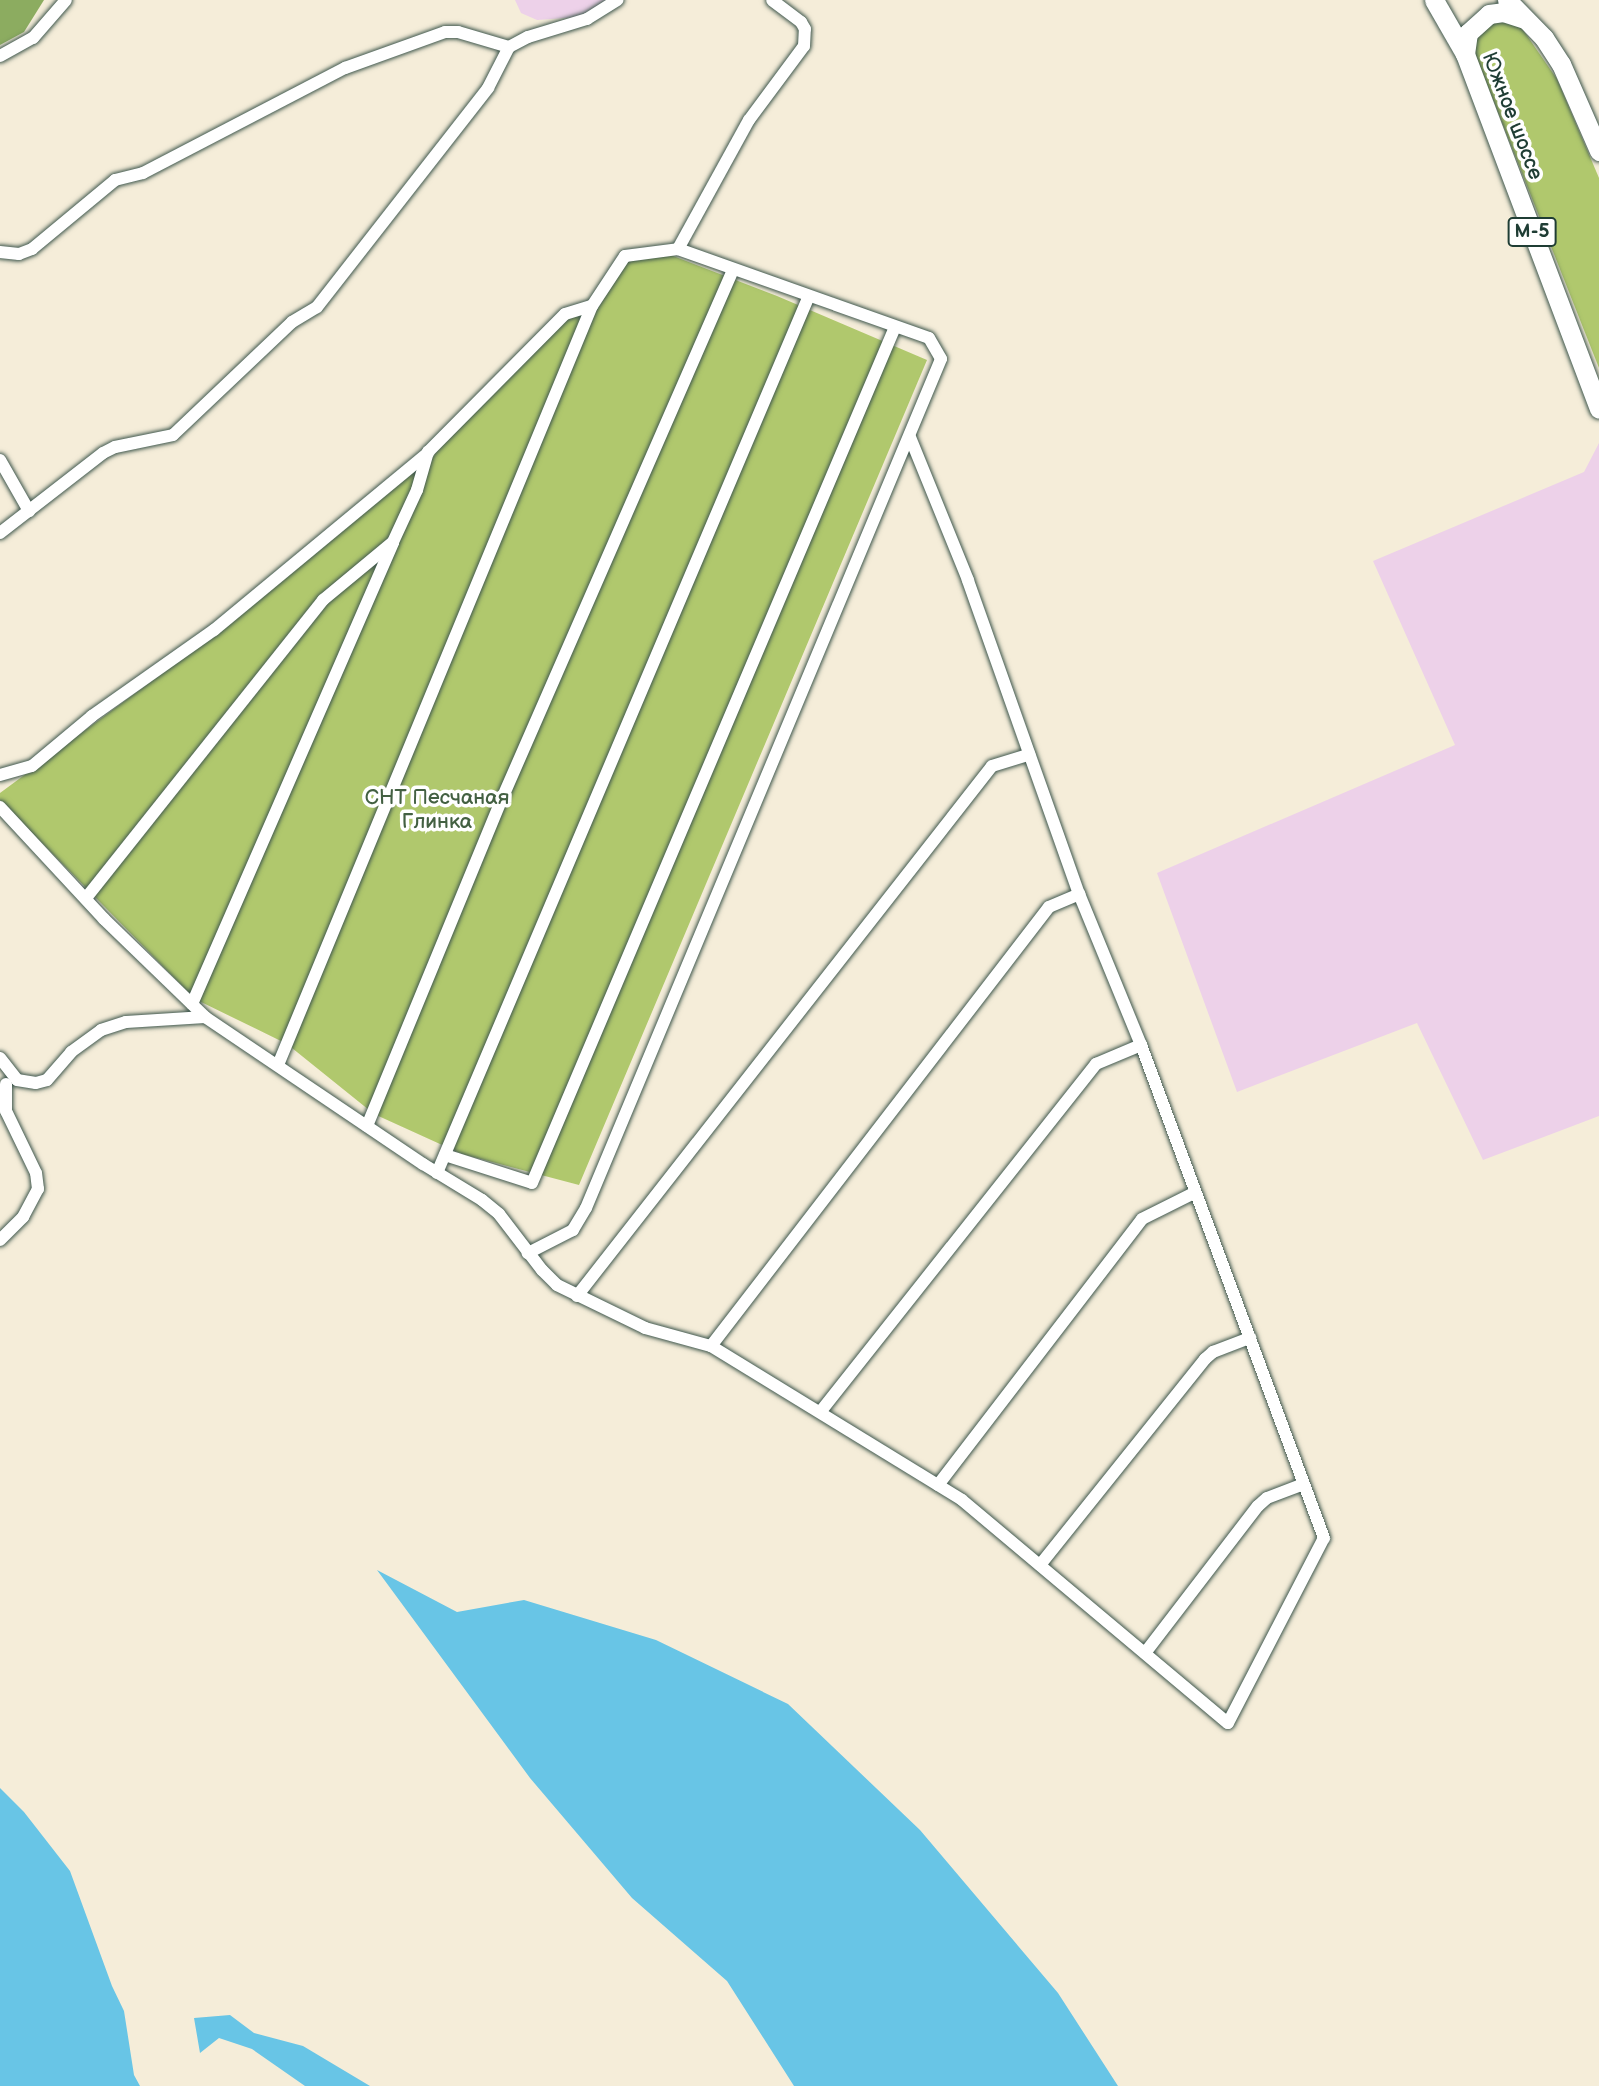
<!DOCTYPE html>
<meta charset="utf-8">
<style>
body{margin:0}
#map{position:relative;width:1599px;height:2086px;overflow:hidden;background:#f5edd9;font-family:"Balsamiq Sans",sans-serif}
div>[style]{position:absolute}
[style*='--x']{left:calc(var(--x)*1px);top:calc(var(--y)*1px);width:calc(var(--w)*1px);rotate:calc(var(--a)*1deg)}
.built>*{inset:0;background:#edd1e9}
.green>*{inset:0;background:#b0c86d}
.forest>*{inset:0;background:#8cac60}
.water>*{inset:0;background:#68c5e6}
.roads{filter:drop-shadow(0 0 2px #3f574d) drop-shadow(0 0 2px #3f574d)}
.minor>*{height:12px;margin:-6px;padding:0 6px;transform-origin:6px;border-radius:6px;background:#fff}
.primary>*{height:19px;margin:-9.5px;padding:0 9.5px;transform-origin:9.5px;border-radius:9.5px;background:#fff}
span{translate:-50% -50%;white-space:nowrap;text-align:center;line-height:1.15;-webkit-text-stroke:7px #fff;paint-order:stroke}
.shield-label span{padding:2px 5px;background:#fff;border:2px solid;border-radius:5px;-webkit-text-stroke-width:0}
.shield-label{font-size:19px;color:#1f3d34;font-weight:700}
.street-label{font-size:21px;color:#1f3d34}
.park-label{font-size:21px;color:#436042}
</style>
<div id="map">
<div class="built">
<div style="clip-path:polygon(515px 0,606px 0,580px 17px,537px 20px,521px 13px)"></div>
<div style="clip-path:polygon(1599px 443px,1599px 1116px,1483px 1160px,1417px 1023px,1237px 1092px,1157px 873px,1455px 745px,1373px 561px,1584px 472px)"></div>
</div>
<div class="green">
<div style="clip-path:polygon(1507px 20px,1521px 27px,1557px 79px,1599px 178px,1599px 368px,1471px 44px,1479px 26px)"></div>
<div style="clip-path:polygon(668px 254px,777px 296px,927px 360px,579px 1185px,462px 1154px,374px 1114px,287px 1044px,195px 999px,0 800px,0 793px,217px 633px,433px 453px,567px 316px,597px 310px,628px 259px)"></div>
</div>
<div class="forest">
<div style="clip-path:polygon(0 0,44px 0,24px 32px,0 45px)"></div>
</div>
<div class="water">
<div style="clip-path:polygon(377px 1570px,457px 1612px,524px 1600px,656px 1640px,788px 1704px,920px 1830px,1058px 1993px,1118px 2086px,794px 2086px,727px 1981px,632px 1898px,530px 1778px)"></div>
<div style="clip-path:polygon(0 1788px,24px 1812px,70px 1871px,112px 1986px,124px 2011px,134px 2075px,140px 2086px,0 2086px)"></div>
<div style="clip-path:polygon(230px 2015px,254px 2033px,303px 2046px,370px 2086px,305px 2086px,252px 2049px,219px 2038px,200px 2053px,194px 2018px)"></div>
</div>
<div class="roads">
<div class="minor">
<div style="--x:0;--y:56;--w:38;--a:-29"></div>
<div style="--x:33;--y:38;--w:50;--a:-49"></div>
<div style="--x:678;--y:249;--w:147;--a:-61.2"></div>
<div style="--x:749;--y:120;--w:92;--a:-53.4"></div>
<div style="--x:804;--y:46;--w:17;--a:-87"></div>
<div style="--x:805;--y:29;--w:8;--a:-120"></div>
<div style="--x:801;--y:22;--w:36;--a:-143"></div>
<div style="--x:0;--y:252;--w:19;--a:6"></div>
<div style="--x:19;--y:254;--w:14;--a:-21"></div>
<div style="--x:32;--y:249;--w:108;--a:-39.7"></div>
<div style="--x:115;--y:180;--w:29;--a:-14"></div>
<div style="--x:143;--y:173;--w:228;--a:-27.5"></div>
<div style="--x:345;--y:68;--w:106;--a:-19.8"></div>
<div style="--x:445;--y:32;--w:13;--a:0"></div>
<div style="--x:458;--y:32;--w:53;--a:16.4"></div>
<div style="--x:0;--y:460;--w:59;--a:60.4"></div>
<div style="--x:0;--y:533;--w:130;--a:-37.8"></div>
<div style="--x:103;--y:453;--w:13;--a:-27"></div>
<div style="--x:115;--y:447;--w:59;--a:-11.7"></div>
<div style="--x:173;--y:435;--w:164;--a:-43.5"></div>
<div style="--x:292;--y:322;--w:29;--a:-31"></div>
<div style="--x:317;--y:307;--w:278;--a:-52"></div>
<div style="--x:488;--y:88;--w:46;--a:-62.9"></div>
<div style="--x:509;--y:47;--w:21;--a:-28"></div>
<div style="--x:528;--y:37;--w:62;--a:-17"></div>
<div style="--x:587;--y:19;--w:36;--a:-32"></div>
<div style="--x:0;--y:775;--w:33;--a:-16"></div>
<div style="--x:32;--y:766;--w:78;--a:-39.8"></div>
<div style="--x:92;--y:716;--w:149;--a:-35.2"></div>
<div style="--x:214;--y:630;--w:278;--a:-39.6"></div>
<div style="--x:0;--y:807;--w:153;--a:47.1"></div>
<div style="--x:104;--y:919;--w:141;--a:44.1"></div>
<div style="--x:205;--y:1017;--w:263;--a:34"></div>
<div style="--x:423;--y:1164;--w:69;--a:31.4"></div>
<div style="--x:482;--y:1200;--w:22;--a:39"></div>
<div style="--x:499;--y:1214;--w:71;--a:52.5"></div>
<div style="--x:542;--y:1270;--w:21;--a:45"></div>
<div style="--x:557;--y:1285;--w:98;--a:26"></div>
<div style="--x:645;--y:1328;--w:68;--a:15.3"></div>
<div style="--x:711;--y:1346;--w:294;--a:31.5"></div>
<div style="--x:962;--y:1500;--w:347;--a:40"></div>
<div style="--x:1228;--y:1723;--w:208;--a:-62.6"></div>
<div style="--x:1324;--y:1538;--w:526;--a:-110.36"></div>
<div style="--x:1141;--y:1045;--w:163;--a:-112.3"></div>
<div style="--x:1079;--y:894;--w:333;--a:-109.5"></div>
<div style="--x:968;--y:580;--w:154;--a:-112.1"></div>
<div style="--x:86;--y:898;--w:381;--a:-51.5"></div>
<div style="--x:323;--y:600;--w:91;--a:-39.6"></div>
<div style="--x:393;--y:542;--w:57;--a:-65.2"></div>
<div style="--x:417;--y:490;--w:40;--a:-74"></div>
<div style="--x:428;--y:452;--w:194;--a:-45.2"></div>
<div style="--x:565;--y:314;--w:28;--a:-17"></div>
<div style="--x:592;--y:306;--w:60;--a:-56.6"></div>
<div style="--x:625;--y:256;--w:53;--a:-7.5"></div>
<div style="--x:678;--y:249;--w:266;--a:19.5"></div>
<div style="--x:929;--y:338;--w:24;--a:60"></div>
<div style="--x:941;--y:359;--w:920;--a:112.69"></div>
<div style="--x:586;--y:1208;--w:26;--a:121"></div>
<div style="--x:573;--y:1230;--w:51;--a:152.9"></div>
<div style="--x:192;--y:1004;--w:503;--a:-66.44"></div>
<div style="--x:0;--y:1058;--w:28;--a:52"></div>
<div style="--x:17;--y:1080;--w:19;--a:9"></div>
<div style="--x:36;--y:1083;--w:11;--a:-15"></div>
<div style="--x:47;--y:1080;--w:37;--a:-49"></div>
<div style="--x:71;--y:1052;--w:37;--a:-36"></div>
<div style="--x:101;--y:1030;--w:26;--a:-18"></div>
<div style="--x:126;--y:1022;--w:79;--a:-3.6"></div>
<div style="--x:278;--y:1065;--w:821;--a:-67.53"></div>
<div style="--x:367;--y:1126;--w:352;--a:-67.6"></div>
<div style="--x:501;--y:801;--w:579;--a:-66.4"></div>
<div style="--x:445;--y:1155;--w:91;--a:17.8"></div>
<div style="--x:532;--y:1183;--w:930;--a:-67.02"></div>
<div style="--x:437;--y:1173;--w:950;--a:-67.02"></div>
<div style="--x:0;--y:1240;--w:33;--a:-45"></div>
<div style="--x:23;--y:1217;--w:32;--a:-62"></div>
<div style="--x:38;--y:1189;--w:16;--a:-97"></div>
<div style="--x:36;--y:1173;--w:69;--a:-115.8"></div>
<div style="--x:6;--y:1111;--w:27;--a:-90"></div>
<div style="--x:577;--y:1296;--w:673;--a:-51.94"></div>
<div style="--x:992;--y:766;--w:39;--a:-17"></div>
<div style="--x:711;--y:1346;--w:554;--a:-52.41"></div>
<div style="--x:1049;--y:907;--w:33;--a:-23"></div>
<div style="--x:821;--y:1411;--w:443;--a:-51.6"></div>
<div style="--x:1096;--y:1064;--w:49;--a:-22.9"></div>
<div style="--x:938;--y:1485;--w:335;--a:-52.5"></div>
<div style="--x:1142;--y:1219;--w:58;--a:-26.6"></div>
<div style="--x:1040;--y:1565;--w:264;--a:-51.3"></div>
<div style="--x:1205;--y:1359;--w:11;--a:-41"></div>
<div style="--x:1213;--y:1352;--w:40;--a:-21"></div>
<div style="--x:1145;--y:1653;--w:185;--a:-52.5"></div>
<div style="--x:1258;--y:1506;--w:12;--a:-42"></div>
<div style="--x:1267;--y:1498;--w:39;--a:-21"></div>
</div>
<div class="primary">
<div style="--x:1434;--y:0;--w:62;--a:60.1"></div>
<div style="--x:1465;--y:54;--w:379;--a:69.3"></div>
<div style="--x:1507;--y:0;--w:53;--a:45.8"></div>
<div style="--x:1544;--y:38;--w:31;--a:57"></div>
<div style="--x:1561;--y:64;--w:95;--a:66.4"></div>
<div style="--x:1465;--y:54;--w:21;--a:-82"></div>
<div style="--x:1468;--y:33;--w:28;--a:-42"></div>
<div style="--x:1489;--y:14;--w:14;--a:-8"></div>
<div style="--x:1503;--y:12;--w:22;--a:18"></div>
</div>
</div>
<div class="shield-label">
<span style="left:1532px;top:232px">М-5</span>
</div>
<div class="street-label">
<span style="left:1512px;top:116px;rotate:69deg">Южное шоссе</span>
</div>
<div class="park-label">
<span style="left:437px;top:810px">СНТ Песчаная<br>Глинка</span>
</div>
</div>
